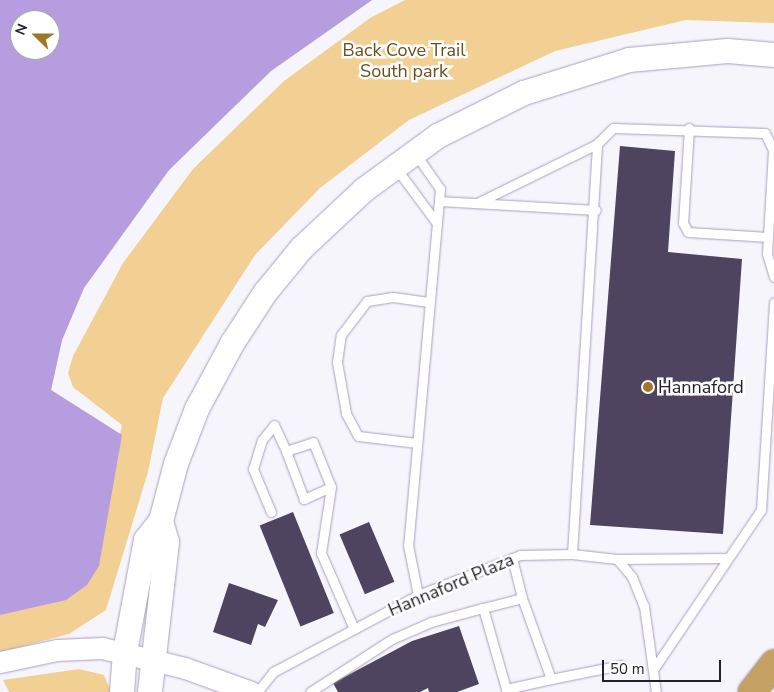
<!DOCTYPE html>
<style>
body{margin:0}
#map{position:relative;width:774px;height:692px;overflow:hidden;background:#f7f5fc;font-family:"Nunito Sans",sans-serif}
div>[style]{position:absolute}
[style*='--x']{left:calc(var(--x)*1px);top:calc(var(--y)*1px);width:calc(var(--w)*1px);rotate:calc(var(--a)*1deg)}
.green>*{inset:0;background:#f2cf93}
.water>*{inset:0;background:#b69ddf}
.building>*{inset:0;background:#4f4460;transform-origin:0 0}
.roads{filter:drop-shadow(0 0 1px #aa9fbe) drop-shadow(0 0 1px #aa9fbe)}
.service>*{height:9px;margin:-4.5px;padding:0 4.5px;transform-origin:4.5px;border-radius:4.5px;background:#fff}
.tertiary>*{height:21px;margin:-10.5px;padding:0 10.5px;transform-origin:10.5px;border-radius:10.5px;background:#fff}
.secondary>*{height:24px;margin:-12px;padding:0 12px;transform-origin:12px;border-radius:12px;background:#fff}
.motorway>*{height:28px;margin:-14px;padding:0 14px;transform-origin:14px;border-radius:14px;background:#c5a263}
.dots>*{width:14px;height:14px;translate:-50% -50%;box-sizing:border-box;border:2px solid #fff;border-radius:50%}
span{translate:-50% -50%;white-space:nowrap;text-align:center;line-height:1.15;-webkit-text-stroke:5px #fff;paint-order:stroke}
.park-label{font-size:18px;color:#694f1c}
.poi-label{font-size:18px;color:#231f2b}
.left{translate:0 -50%;text-align:left}
.street-label{font-size:18px;color:#231f2b}
.north{position:absolute;left:10px;top:10px;width:50px;height:50px;box-sizing:border-box;background:#fff;border:1px solid #a7a5aa;border-radius:50%;rotate:292deg;font-size:14px;font-weight:700;line-height:20px;text-align:center;color:#231f2b}
.north::after{content:'';display:block;margin:auto;width:18px;height:22px;background:#9f7725;clip-path:polygon(50% 0,100% 100%,50% 72%,0 100%)}
.scale{position:absolute;left:602px;top:660px;width:119px;height:22px;box-sizing:border-box;border:2px solid #231f2b;border-top:0;padding-left:6px;font-size:15px;line-height:18px;white-space:nowrap;color:#231f2b;-webkit-text-stroke:4px #fff;paint-order:stroke}
</style>
<div id="map">
<div class="green">
<div style="clip-path:polygon(evenodd,0 0,372px 0,271px 71px,169px 170px,84px 288px,62px 340px,51px 390px,120px 434px,122px 425px,73px 387px,68px 373px,73px 356px,123px 263px,193px 169px,284px 81px,370px 18px,405px 0,774px 0,774px 23px,686px 20px,555px 51px,409px 120px,320px 188px,255px 255px,163px 398px,148px 472px,106px 610px,69px 634px,0 652px,0 0,20px 20px,50px 20px,50px 50px,20px 50px,20px 20px)"></div>
<div style="clip-path:polygon(79px 669px,104px 675px,111px 692px,9px 692px,3px 680px)"></div>
</div>
<div class="water">
<div style="clip-path:polygon(evenodd,0 0,372px 0,271px 71px,169px 170px,84px 288px,62px 340px,51px 390px,122px 435px,99px 566px,87px 585px,66px 600px,0 615px,0 0,20px 20px,50px 20px,50px 50px,20px 50px,20px 20px)"></div>
</div>
<div class="building">
<div style="clip-path:polygon(620px 146px,675px 151px,668px 252px,742px 259px,723px 534px,590px 525px)"></div>
<div style="left:293px;top:512px;width:109px;height:36px;rotate:68deg"></div>
<div style="left:369px;top:522px;width:65px;height:32px;rotate:67deg"></div>
<div style="clip-path:polygon(229px 583px,278px 600px,265px 627px,258px 624px,251px 645px,213px 632px)"></div>
<div style="clip-path:polygon(459px 626px,479px 684px,457px 692px,429px 692px,428px 688px,420px 692px,338px 692px,333px 683px,412px 641px)"></div>
</div>
<div class="roads">
<div class="service">
<div style="--x:689;--y:128;--w:95;--a:93.6"></div>
<div style="--x:683;--y:223;--w:10;--a:61"></div>
<div style="--x:688;--y:232;--w:80;--a:3.6"></div>
<div style="--x:415;--y:153;--w:44;--a:55.2"></div>
<div style="--x:440;--y:189;--w:357;--a:95.1"></div>
<div style="--x:408;--y:545;--w:51;--a:78.7"></div>
<div style="--x:396;--y:168;--w:67;--a:53.5"></div>
<div style="--x:439;--y:201;--w:157;--a:3.3"></div>
<div style="--x:479;--y:202;--w:131;--a:-26.2"></div>
<div style="--x:597;--y:144;--w:23;--a:-45"></div>
<div style="--x:613;--y:128;--w:152;--a:1.9"></div>
<div style="--x:765;--y:133;--w:19;--a:65"></div>
<div style="--x:773;--y:150;--w:104;--a:93.3"></div>
<div style="--x:767;--y:254;--w:24;--a:73"></div>
<div style="--x:417;--y:443;--w:59;--a:-173.2"></div>
<div style="--x:358;--y:436;--w:26;--a:-118"></div>
<div style="--x:346;--y:413;--w:52;--a:-100"></div>
<div style="--x:337;--y:362;--w:27;--a:-82"></div>
<div style="--x:341;--y:335;--w:43;--a:-52.6"></div>
<div style="--x:367;--y:301;--w:26;--a:-9"></div>
<div style="--x:393;--y:297;--w:36;--a:8"></div>
<div style="--x:331;--y:487;--w:30;--a:156"></div>
<div style="--x:304;--y:499;--w:51;--a:-110.6"></div>
<div style="--x:286;--y:451;--w:28;--a:-18"></div>
<div style="--x:313;--y:442;--w:48;--a:68.2"></div>
<div style="--x:331;--y:487;--w:67;--a:98.6"></div>
<div style="--x:321;--y:553;--w:83;--a:66.5"></div>
<div style="--x:271;--y:512;--w:47;--a:-112.7"></div>
<div style="--x:253;--y:469;--w:30;--a:-73"></div>
<div style="--x:262;--y:440;--w:19;--a:-51"></div>
<div style="--x:274;--y:425;--w:29;--a:65"></div>
<div style="--x:572;--y:554;--w:411;--a:-86.5"></div>
<div style="--x:617;--y:559;--w:111;--a:-0.5"></div>
<div style="--x:483;--y:608;--w:40;--a:-14.4"></div>
<div style="--x:522;--y:598;--w:41;--a:-104"></div>
<div style="--x:655;--y:667;--w:189;--a:-56"></div>
<div style="--x:761;--y:510;--w:208;--a:-86.4"></div>
<div style="--x:551;--y:679;--w:71;--a:-11.3"></div>
<div style="--x:506;--y:689;--w:46;--a:-12.5"></div>
<div style="--x:551;--y:679;--w:86;--a:-109.7"></div>
<div style="--x:257;--y:692;--w:26;--a:-51"></div>
<div style="--x:273;--y:672;--w:164;--a:-28"></div>
<div style="--x:418;--y:595;--w:110;--a:-21.4"></div>
<div style="--x:520;--y:555;--w:52;--a:-1.1"></div>
<div style="--x:572;--y:554;--w:45;--a:6.3"></div>
<div style="--x:617;--y:559;--w:23;--a:50"></div>
<div style="--x:632;--y:577;--w:31;--a:68"></div>
<div style="--x:644;--y:606;--w:87;--a:82.1"></div>
<div style="--x:310;--y:692;--w:98;--a:-32.9"></div>
<div style="--x:392;--y:639;--w:43;--a:-23.6"></div>
<div style="--x:431;--y:622;--w:54;--a:-15.1"></div>
<div style="--x:483;--y:608;--w:87;--a:74.1"></div>
</div>
<div class="tertiary">
<div style="--x:0;--y:662;--w:58;--a:-11.9"></div>
<div style="--x:57;--y:650;--w:45;--a:-2.5"></div>
<div style="--x:102;--y:648;--w:85;--a:13.5"></div>
<div style="--x:185;--y:668;--w:70;--a:20"></div>
</div>
<div class="secondary">
<div style="--x:122;--y:692;--w:40;--a:-85.7"></div>
<div style="--x:125;--y:652;--w:114;--a:-79.4"></div>
<div style="--x:146;--y:540;--w:24;--a:-52"></div>
<div style="--x:150;--y:692;--w:151;--a:-83.5"></div>
<div style="--x:167;--y:542;--w:22;--a:-106"></div>
<div style="--x:161;--y:521;--w:59;--a:-75.3"></div>
<div style="--x:176;--y:464;--w:59;--a:-69.1"></div>
<div style="--x:197;--y:409;--w:74;--a:-61.7"></div>
<div style="--x:232;--y:344;--w:61;--a:-57.1"></div>
<div style="--x:265;--y:293;--w:58;--a:-50.6"></div>
<div style="--x:302;--y:248;--w:85;--a:-43.1"></div>
<div style="--x:364;--y:190;--w:92;--a:-36.1"></div>
<div style="--x:438;--y:136;--w:96;--a:-26.6"></div>
<div style="--x:524;--y:93;--w:110;--a:-17.4"></div>
<div style="--x:629;--y:60;--w:99;--a:-5.2"></div>
<div style="--x:728;--y:51;--w:46;--a:5"></div>
</div>
<div class="motorway">
<div style="--x:752;--y:692;--w:36;--a:-52"></div>
</div>
</div>
<div class="dots">
<div style="left:648px;top:387px;background:#9f7725"></div>
</div>
<div class="park-label">
<span style="left:404px;top:61px">Back Cove Trail<br>South park</span>
</div>
<div class="poi-label">
<span class="left" style="left:658px;top:387px">Hannaford</span>
</div>
<div class="street-label">
<span style="left:451px;top:585px;rotate:-23deg">Hannaford Plaza</span>
</div>
<div class="north">N</div>
<div class="scale">50 m</div>
</div>
